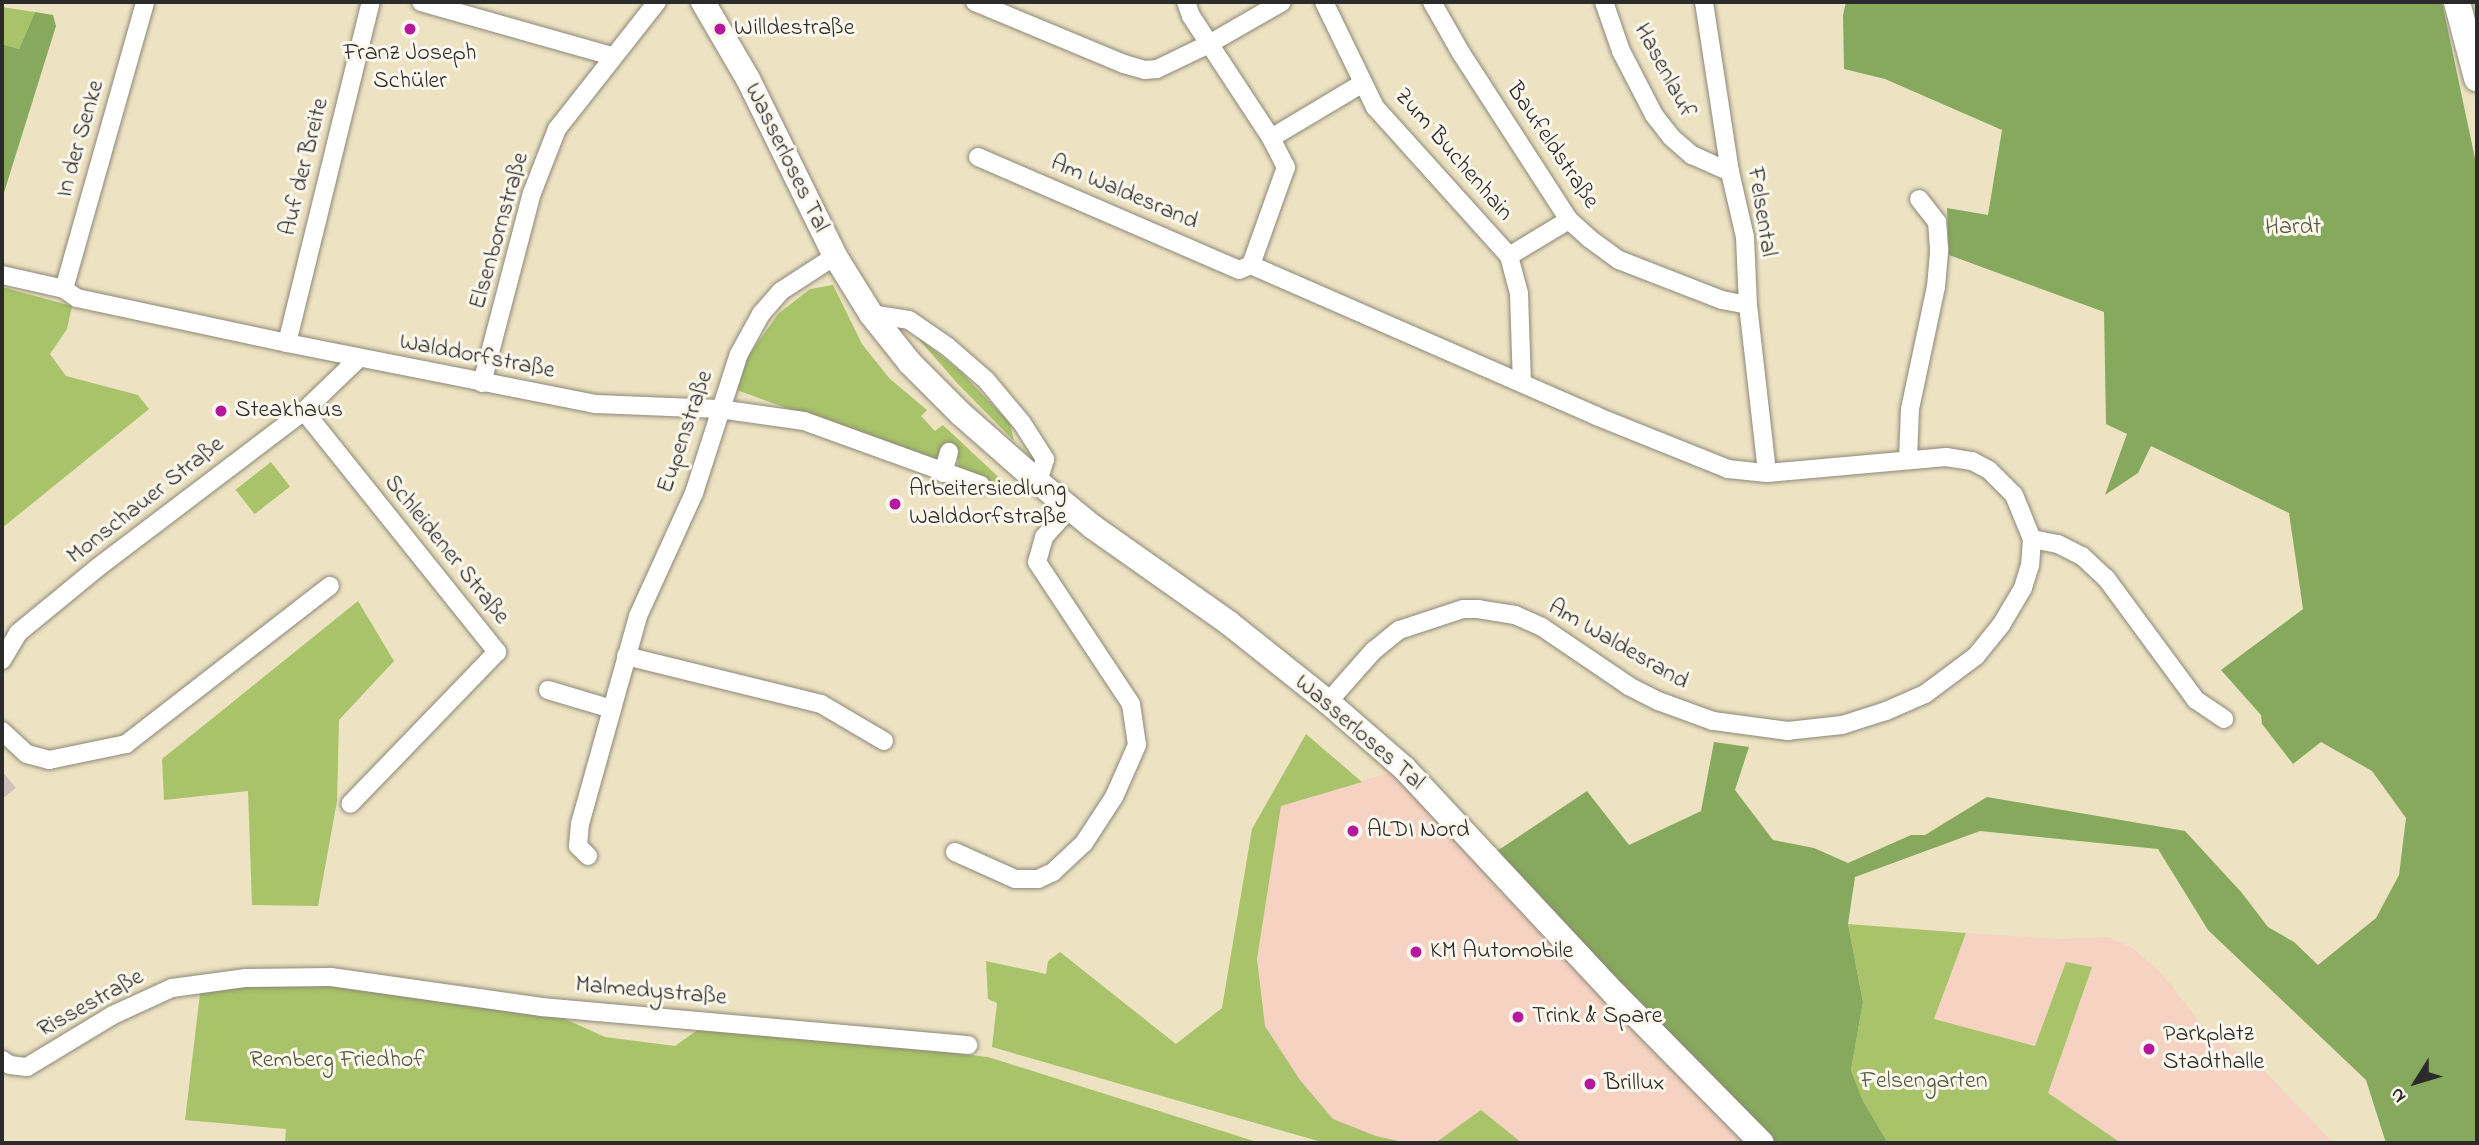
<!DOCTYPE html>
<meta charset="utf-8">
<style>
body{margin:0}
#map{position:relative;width:2479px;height:1145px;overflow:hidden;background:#ede3c3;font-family:"Indie Flower",sans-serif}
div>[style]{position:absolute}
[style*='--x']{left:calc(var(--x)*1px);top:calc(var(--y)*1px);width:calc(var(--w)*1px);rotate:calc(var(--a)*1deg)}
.built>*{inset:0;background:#f5d2c2}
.industrial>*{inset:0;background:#d1bfbd}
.green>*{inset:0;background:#a8c369;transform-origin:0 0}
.forest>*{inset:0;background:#86a95d}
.roads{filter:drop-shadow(0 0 2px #8c8777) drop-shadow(0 0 2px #8c8777)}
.minor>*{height:18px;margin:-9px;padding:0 9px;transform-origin:9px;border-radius:9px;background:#fff}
.secondary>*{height:24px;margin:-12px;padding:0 12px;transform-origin:12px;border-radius:12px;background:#fff}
.primary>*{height:26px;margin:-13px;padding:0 13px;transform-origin:13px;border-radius:13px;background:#fff}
.dots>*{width:19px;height:19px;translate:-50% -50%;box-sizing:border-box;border:4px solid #fbf7ec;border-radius:50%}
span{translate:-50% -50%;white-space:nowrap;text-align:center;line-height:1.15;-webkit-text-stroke:6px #fbf7ec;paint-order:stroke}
.poi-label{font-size:24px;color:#2b2b2b}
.left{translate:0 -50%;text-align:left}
.street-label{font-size:24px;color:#2b2b2b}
.park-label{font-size:24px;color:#50593e}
.frame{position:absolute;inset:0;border:4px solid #2b2b2b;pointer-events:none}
.north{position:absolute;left:2381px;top:1047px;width:70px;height:70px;-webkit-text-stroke:5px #fbf7ec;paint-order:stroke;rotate:233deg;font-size:19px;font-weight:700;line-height:28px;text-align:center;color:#2b2b2b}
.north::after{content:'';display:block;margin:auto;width:24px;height:32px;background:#2b2b2b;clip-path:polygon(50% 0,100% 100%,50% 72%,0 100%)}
</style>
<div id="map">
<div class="built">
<div style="clip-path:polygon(1404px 768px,1762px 1143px,1522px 1143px,1481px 1111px,1435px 1143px,1408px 1143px,1376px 1136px,1333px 1119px,1300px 1080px,1265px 1026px,1257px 959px,1281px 806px)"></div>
<div style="clip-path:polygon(1966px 933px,2061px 939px,2108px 937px,2133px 948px,2162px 974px,2202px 1025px,2267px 1074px,2334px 1143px,2121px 1143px,2047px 1093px,2092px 968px,2066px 962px,2036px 1046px,1933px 1019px)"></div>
</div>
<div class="industrial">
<div style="clip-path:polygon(2px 771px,16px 788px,2px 799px)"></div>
</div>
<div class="green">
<div style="clip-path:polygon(2px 7px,35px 12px,19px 49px,2px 44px)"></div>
<div style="clip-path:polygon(833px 285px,862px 344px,889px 378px,927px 410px,921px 416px,935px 431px,943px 425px,1008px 486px,959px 474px,957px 450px,947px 446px,939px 459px,931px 461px,737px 390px,747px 358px,778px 314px,810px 289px)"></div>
<div style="clip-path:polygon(2px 287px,72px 306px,67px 329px,50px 354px,66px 376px,138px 395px,149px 409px,2px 528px)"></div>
<div style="clip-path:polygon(916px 336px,961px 372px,1010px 423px,1014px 441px,957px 383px)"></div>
<div style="left:271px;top:462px;width:31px;height:45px;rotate:52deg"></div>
<div style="clip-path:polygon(358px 601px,394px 661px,339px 720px,337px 801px,318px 906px,252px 905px,248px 791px,164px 800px,162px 759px)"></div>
<div style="clip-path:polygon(1306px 734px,1362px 782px,1281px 806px,1257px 959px,1265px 1026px,1300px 1080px,1333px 1119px,1376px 1136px,1408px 1143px,1325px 1143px,992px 1047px,997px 1003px,988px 999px,986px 961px,1046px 974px,1048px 961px,1060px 952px,1176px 1044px,1222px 1008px,1252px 829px)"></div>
<div style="clip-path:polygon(1848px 924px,1966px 933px,1934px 1019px,2035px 1046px,2066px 962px,2092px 967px,2048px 1093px,2121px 1143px,1888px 1143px,1863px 1101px,1851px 1070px,1863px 1002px)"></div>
<div style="clip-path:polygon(332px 977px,543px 1009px,605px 1037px,675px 1046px,706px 1024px,988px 1057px,1260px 1143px,285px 1143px,286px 1129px,185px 1120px,201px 985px)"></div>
<div style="clip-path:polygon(1481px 1110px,1522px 1143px,1435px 1143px)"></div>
</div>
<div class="forest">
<div style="clip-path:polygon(1846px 2px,2442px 2px,2477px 168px,2477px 1143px,2386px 1143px,2366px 1080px,2208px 930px,2158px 849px,1980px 831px,1855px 877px,1848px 924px,1863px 1002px,1851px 1070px,1863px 1101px,1888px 1143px,1762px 1143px,1488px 857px,1587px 791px,1629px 845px,1701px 811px,1714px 742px,1749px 747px,1735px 790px,1773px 840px,1814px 848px,1848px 863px,1911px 835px,1925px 835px,1987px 797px,2185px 831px,2242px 893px,2268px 927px,2294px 942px,2318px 965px,2376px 918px,2399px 875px,2406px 818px,2372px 771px,2321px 742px,2293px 764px,2262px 724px,2261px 715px,2221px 670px,2303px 609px,2289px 513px,2151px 446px,2138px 473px,2105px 495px,2127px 434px,2106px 424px,2104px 312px,1949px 255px,1947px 208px,1988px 215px,2002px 130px,1885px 79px,1844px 69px,1843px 15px)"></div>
<div style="clip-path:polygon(35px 12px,53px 15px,56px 26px,2px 199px,2px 44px,19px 49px)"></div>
</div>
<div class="roads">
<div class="minor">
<div style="--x:421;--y:2;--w:198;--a:15.8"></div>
<div style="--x:975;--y:2;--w:161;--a:22.6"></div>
<div style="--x:1124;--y:64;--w:22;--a:16"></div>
<div style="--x:1145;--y:70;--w:12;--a:-5"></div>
<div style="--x:1157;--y:69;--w:58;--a:-25.7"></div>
<div style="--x:1209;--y:44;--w:84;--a:-29.9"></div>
<div style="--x:1186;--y:2;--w:15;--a:70"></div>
<div style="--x:1191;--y:16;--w:146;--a:56.7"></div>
<div style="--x:1271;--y:138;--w:33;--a:63"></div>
<div style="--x:1286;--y:167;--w:104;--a:109.7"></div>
<div style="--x:1324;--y:2;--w:117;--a:64.1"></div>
<div style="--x:1375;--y:107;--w:200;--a:48"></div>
<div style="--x:1509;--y:256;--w:39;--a:75"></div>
<div style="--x:1519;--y:294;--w:89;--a:88.1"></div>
<div style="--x:1432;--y:2;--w:59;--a:60.4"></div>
<div style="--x:1461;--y:53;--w:199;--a:57.1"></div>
<div style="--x:1569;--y:220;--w:28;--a:42"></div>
<div style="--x:1590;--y:239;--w:36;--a:36"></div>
<div style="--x:1619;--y:260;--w:110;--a:21.2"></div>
<div style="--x:1722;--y:300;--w:26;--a:11"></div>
<div style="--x:1604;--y:2;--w:52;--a:70.9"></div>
<div style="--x:1621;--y:51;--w:72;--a:62.7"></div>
<div style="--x:1654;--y:115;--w:28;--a:52"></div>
<div style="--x:1671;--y:137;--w:28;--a:41"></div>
<div style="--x:1692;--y:155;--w:42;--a:24.1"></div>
<div style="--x:1704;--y:2;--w:172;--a:81.3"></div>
<div style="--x:1730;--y:172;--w:67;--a:77"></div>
<div style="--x:1745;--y:237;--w:68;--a:87.5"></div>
<div style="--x:1748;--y:305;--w:169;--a:83.5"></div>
<div style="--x:1271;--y:138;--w:107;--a:-30.9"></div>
<div style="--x:978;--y:157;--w:284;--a:23.4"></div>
<div style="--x:1239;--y:270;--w:13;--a:-23"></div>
<div style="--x:1251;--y:265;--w:377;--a:23.6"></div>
<div style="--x:1596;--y:416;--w:142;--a:21.9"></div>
<div style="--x:1728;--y:469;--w:39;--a:6"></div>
<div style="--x:1767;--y:473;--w:180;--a:-5.1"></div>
<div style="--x:1946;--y:457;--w:26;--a:9"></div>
<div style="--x:1972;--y:461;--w:19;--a:28"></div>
<div style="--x:1989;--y:470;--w:35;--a:45"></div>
<div style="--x:2014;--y:495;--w:48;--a:67.8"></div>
<div style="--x:2032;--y:539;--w:26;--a:94"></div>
<div style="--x:2030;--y:565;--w:24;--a:107"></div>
<div style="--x:2023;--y:588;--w:43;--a:120.7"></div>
<div style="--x:2001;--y:625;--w:40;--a:129"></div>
<div style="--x:1976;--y:656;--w:64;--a:143.3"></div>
<div style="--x:1925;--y:694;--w:43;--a:156.4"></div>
<div style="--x:1886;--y:711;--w:46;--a:162.3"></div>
<div style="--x:1842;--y:725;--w:54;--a:173.7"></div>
<div style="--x:1788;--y:731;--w:76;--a:-172.4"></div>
<div style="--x:1713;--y:721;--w:59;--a:-160"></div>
<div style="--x:1658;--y:701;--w:33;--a:-153"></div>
<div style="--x:1629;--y:686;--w:105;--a:-145.9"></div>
<div style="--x:1542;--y:627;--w:30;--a:-156"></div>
<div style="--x:1515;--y:615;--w:36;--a:-171"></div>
<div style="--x:1479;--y:609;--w:16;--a:180"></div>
<div style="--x:1463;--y:609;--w:67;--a:161.8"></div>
<div style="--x:1399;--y:630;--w:32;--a:141"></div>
<div style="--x:1374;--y:650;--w:69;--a:131.5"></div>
<div style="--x:1509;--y:256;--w:70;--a:-31"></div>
<div style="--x:2;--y:275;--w:64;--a:12.7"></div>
<div style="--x:64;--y:289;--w:16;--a:35"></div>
<div style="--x:77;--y:298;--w:215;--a:12.1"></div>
<div style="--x:287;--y:343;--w:315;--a:11.2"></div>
<div style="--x:596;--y:404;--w:123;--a:2.3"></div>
<div style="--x:719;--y:409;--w:86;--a:8"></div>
<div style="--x:804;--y:421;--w:188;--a:19.9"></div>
<div style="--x:64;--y:289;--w:298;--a:-74.2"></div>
<div style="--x:871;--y:314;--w:38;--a:9"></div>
<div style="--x:909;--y:320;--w:47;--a:34.7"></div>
<div style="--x:948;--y:347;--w:50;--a:41"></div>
<div style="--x:986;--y:380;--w:56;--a:50.1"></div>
<div style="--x:1022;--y:423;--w:43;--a:57.4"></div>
<div style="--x:1045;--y:459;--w:24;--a:107"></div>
<div style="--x:287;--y:343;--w:351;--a:-76.2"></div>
<div style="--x:482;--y:383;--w:196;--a:-75.3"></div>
<div style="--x:532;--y:193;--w:69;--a:-68.7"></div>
<div style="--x:557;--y:129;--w:162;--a:-51.8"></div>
<div style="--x:304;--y:411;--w:309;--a:51.3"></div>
<div style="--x:497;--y:652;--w:211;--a:134"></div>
<div style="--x:1908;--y:460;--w:51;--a:-87.8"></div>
<div style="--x:1910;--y:409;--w:125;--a:-78"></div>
<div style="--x:1936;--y:287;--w:38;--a:-85"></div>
<div style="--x:1939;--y:249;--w:27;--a:-94"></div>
<div style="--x:1937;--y:222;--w:29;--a:-128"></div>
<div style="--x:943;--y:473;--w:22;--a:-74"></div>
<div style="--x:2032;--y:539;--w:26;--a:11"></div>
<div style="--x:2058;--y:544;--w:27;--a:27"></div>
<div style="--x:2082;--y:556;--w:33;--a:43"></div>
<div style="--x:2106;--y:578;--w:152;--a:53.6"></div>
<div style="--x:2196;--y:700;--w:34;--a:34"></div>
<div style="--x:626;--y:656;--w:201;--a:13.8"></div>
<div style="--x:821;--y:704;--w:73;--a:30.4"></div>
<div style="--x:2;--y:660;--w:31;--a:-59"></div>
<div style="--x:18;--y:633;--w:102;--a:-39.4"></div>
<div style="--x:97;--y:568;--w:260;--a:-37.2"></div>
<div style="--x:304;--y:411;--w:75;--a:-43.9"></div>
<div style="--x:548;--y:690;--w:67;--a:16.5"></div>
<div style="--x:2;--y:731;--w:34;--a:43"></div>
<div style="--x:27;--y:754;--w:23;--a:15"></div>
<div style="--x:49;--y:760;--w:79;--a:-11.7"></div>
<div style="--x:126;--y:744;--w:258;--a:-37.8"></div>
<div style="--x:955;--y:852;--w:66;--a:24.2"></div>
<div style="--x:1015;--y:879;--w:23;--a:0"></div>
<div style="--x:1038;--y:879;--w:17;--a:-25"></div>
<div style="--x:1053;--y:872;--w:42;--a:-43.1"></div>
<div style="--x:1084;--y:843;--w:55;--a:-56.9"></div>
<div style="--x:1114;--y:797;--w:57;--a:-66.1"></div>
<div style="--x:1137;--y:745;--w:41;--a:-98.3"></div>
<div style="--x:1131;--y:704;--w:170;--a:-123.5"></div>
<div style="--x:1037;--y:562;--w:26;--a:-74"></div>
<div style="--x:1044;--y:537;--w:39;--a:-48"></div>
<div style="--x:588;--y:856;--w:14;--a:-135"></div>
<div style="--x:578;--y:846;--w:22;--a:-85"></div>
<div style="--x:580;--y:824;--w:216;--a:-74.4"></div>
<div style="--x:638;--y:616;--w:135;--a:-65.5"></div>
<div style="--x:694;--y:493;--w:146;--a:-72.1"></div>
<div style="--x:739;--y:354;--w:46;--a:-61.2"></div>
<div style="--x:761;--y:314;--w:30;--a:-49"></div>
<div style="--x:781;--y:291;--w:64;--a:-32.9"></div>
<div style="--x:2;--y:1060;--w:9;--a:32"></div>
<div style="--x:10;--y:1065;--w:17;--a:7"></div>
<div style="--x:27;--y:1067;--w:100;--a:-31.2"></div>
<div style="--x:113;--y:1015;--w:65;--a:-24.6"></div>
<div style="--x:172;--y:988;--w:75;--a:-7.7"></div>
<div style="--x:246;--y:978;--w:85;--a:-0.7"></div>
<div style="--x:331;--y:977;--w:213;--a:8.1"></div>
<div style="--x:542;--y:1007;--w:428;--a:5.1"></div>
</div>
<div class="secondary">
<div style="--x:703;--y:2;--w:89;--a:59.7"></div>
<div style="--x:748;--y:79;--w:197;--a:63.8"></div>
<div style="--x:835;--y:256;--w:68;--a:58.2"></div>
<div style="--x:871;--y:314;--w:63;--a:51.5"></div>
<div style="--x:910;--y:363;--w:72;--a:45"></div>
<div style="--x:961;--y:414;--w:103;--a:41.4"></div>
<div style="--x:1038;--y:482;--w:71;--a:39.3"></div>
<div style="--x:1093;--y:527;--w:166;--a:35.2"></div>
<div style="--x:1229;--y:623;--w:127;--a:38.6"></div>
<div style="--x:1328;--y:702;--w:101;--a:41"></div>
<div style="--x:1404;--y:768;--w:309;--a:47"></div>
<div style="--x:1615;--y:994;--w:209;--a:45.4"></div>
</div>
<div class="primary">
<div style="--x:2457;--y:2;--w:79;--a:75.3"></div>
</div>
</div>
<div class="dots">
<div style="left:410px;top:29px;background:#b5179e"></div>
<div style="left:720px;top:29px;background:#b5179e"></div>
<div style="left:221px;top:411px;background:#b5179e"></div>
<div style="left:895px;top:504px;background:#b5179e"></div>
<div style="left:1353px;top:831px;background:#b5179e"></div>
<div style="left:1416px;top:952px;background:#b5179e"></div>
<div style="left:1518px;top:1017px;background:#b5179e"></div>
<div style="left:2149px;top:1049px;background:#b5179e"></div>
<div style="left:1590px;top:1084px;background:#b5179e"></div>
</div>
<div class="poi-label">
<span class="left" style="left:734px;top:29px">Willdestraße</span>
<span style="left:410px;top:68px">Franz Joseph<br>Schüler</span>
<span class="left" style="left:235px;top:411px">Steakhaus</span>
<span class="left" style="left:909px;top:504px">Arbeitersiedlung<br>Walddorfstraße</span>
<span class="left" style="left:1367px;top:831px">ALDI Nord</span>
<span class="left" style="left:1430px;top:952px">KM Automobile</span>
<span class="left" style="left:1532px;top:1017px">Trink &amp; Spare</span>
<span class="left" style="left:2163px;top:1049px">Parkplatz<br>Stadthalle</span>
<span class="left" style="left:1604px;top:1084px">Brillux</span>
</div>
<div class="street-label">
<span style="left:1664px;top:71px;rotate:62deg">Hasenlauf</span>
<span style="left:81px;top:139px;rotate:-74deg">In der Senke</span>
<span style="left:1552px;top:146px;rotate:56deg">Baufeldstraße</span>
<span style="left:1453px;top:155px;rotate:49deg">Zum Buchenhain</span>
<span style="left:786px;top:158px;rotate:64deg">Wasserloses Tal</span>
<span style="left:305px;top:167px;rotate:-76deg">Auf der Breite</span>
<span style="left:1124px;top:193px;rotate:23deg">Am Waldesrand</span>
<span style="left:1761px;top:212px;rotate:81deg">Felsental</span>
<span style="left:500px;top:231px;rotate:-74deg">Elsenbornstraße</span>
<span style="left:477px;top:357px;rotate:11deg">Walddorfstraße</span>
<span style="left:686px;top:432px;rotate:-71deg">Eupenstraße</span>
<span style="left:146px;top:501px;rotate:-38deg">Monschauer Straße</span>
<span style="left:446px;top:550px;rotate:51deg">Schleidener Straße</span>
<span style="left:1618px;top:645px;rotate:30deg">Am Waldesrand</span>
<span style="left:1359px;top:733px;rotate:41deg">Wasserloses Tal</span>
<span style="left:651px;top:992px;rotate:5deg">Malmedystraße</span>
<span style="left:91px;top:1004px;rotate:-29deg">Rissestraße</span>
</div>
<div class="park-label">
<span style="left:2293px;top:228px">Hardt</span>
<span style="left:337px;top:1061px">Remberg Friedhof</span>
<span style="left:1924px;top:1082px">Felsengarten</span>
</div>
<div class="frame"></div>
<div class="north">N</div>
</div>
